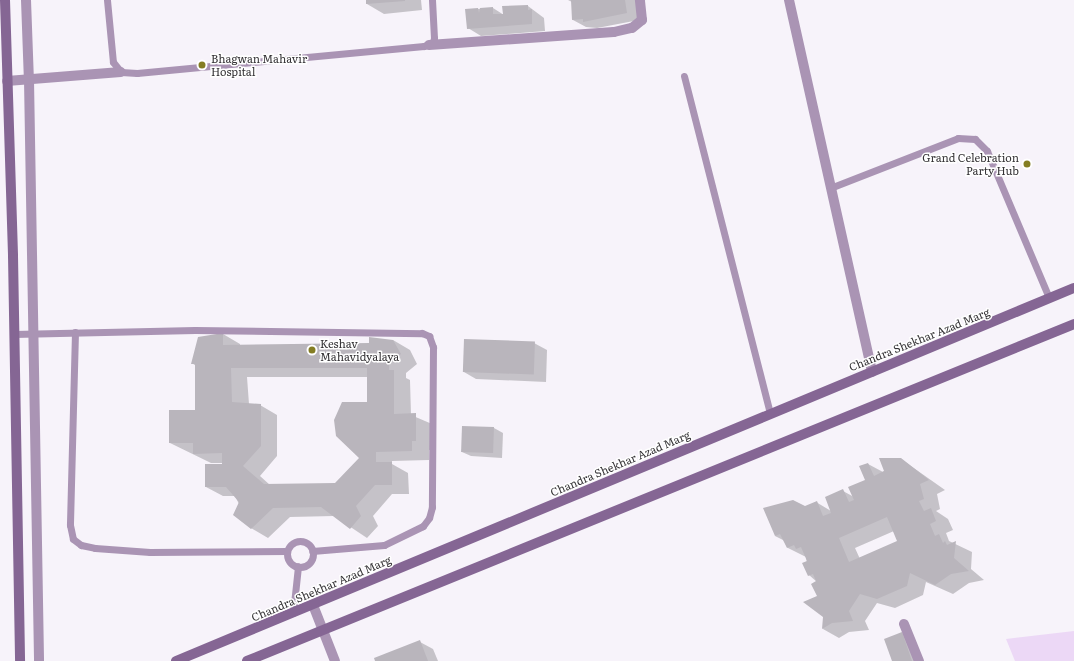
<!DOCTYPE html>
<style>
body{margin:0}
#map{position:relative;width:1074px;height:661px;overflow:hidden;background:#f7f3fa;font-family:Literata,serif}
div>[style]{position:absolute}
[style*='--x']{left:calc(var(--x)*1px);top:calc(var(--y)*1px);width:calc(var(--w)*1px);rotate:calc(var(--a)*1deg)}
.green>*{inset:0;background:#ecd8f6}
.shadow>*{inset:0;background:#0003}
.building>*{inset:0;background:#b9b5bc;transform-origin:0 0}
.lane>*{height:7px;margin:-3.5px;padding:0 3.5px;transform-origin:3.5px;border-radius:3.5px;background:#aa94b4}
.lane>.ring{margin:-3.5px;padding:0;box-sizing:content-box;background:none;border:7px solid #aa94b4;border-radius:50%}
.street>*{height:10px;margin:-5px;padding:0 5px;transform-origin:5px;border-radius:5px;background:#aa94b4}
.secondary>*{height:10px;margin:-5px;padding:0 5px;transform-origin:5px;border-radius:5px;background:#856694}
.dots>*{width:11px;height:11px;translate:-50% -50%;box-sizing:border-box;border:2px solid #fff;border-radius:50%}
span{translate:-50% -50%;white-space:nowrap;text-align:center;line-height:1.15;-webkit-text-stroke:3px #fff;paint-order:stroke}
.poi-label{font-size:11px;color:#333134}
.left{translate:0 -50%;text-align:left}
.right{translate:-100% -50%;text-align:right}
.street-label{font-size:11px;color:#333134}
</style>
<div id="map">
<div class="green">
<div style="clip-path:polygon(1074px 631px,1074px 661px,1015px 661px,1006px 639px)"></div>
</div>
<div class="shadow">
<div style="clip-path:polygon(367px 0,421px 0,422px 10px,384px 14px,367px 4px)"></div>
<div style="clip-path:polygon(568px 0,646px 0,637px 2px,639px 20px,597px 28px,586px 27px,573px 20px,572px 2px)"></div>
<div style="clip-path:polygon(528px 6px,544px 18px,545px 31px,481px 36px,468px 28px,478px 9px,493px 8px,504px 15px)"></div>
<div style="clip-path:polygon(evenodd,223px 334px,240px 344px,240px 346px,370px 344px,393px 340px,410px 350px,417px 364px,406px 373px,406px 378px,410px 380px,411px 415px,432px 424px,433px 450px,429px 450px,429px 460px,392px 461px,392px 464px,408px 473px,409px 494px,392px 494px,373px 516px,378px 526px,367px 538px,334px 516px,290px 517px,268px 538px,251px 528px,235px 496px,223px 496px,206px 487px,223px 463px,211px 463px,170px 443px,196px 411px,196px 366px,192px 363px,199px 338px,223px 334px,247px 377px,368px 377px,368px 403px,360px 458px,335px 484px,270px 485px,260px 476px,277px 456px,277px 415px,260px 405px,249px 404px,247px 377px)"></div>
<div style="clip-path:polygon(534px 343px,547px 350px,546px 382px,476px 379px,464px 372px)"></div>
<div style="clip-path:polygon(463px 427px,494px 428px,503px 433px,502px 458px,471px 456px,462px 452px)"></div>
<div style="clip-path:polygon(evenodd,901px 459px,945px 490px,937px 494px,940px 509px,936px 511px,948px 519px,953px 530px,946px 533px,949px 541px,972px 552px,971px 569px,984px 580px,969px 583px,953px 594px,926px 582px,923px 595px,895px 608px,877px 603px,865px 621px,869px 630px,849px 632px,839px 638px,823px 629px,824px 617px,818px 597px,817px 582px,809px 575px,806px 557px,788px 548px,785px 541px,775px 536px,805px 507px,816px 502px,831px 511px,843px 491px,854px 497px,867px 480px,868px 464px,883px 472px,901px 459px,894px 531px,898px 542px,860px 559px,855px 548px,894px 531px)"></div>
<div style="clip-path:polygon(902px 633px,911px 638px,919px 661px,893px 661px)"></div>
<div style="clip-path:polygon(420px 642px,433px 649px,438px 661px,376px 661px)"></div>
</div>
<div class="building">
<div style="clip-path:polygon(366px 0,405px 0,405px 1px,366px 4px)"></div>
<div style="clip-path:polygon(571px 0,625px 0,627px 13px,583px 22px,583px 19px,572px 20px)"></div>
<div style="clip-path:polygon(528px 5px,528px 10px,532px 9px,532px 24px,467px 29px,465px 9px,478px 8px,479px 13px,480px 8px,493px 7px,493px 14px,503px 14px,502px 6px)"></div>
<div style="clip-path:polygon(evenodd,223px 333px,223px 345px,369px 343px,369px 337px,393px 340px,401px 354px,389px 363px,389px 370px,394px 370px,394px 414px,416px 413px,416px 441px,412px 441px,412px 451px,376px 452px,376px 462px,392px 462px,392px 485px,375px 485px,356px 506px,361px 516px,350px 529px,321px 507px,273px 508px,251px 529px,233px 515px,239px 502px,226px 487px,205px 487px,205px 464px,222px 464px,222px 453px,193px 454px,193px 443px,169px 443px,169px 410px,195px 410px,195px 364px,191px 364px,198px 337px,223px 333px,231px 368px,367px 368px,367px 402px,342px 402px,334px 420px,336px 436px,359px 458px,335px 483px,264px 484px,243px 466px,261px 446px,261px 404px,232px 402px,231px 368px)"></div>
<div style="left:464px;top:339px;width:71px;height:33px;rotate:2deg"></div>
<div style="left:462px;top:426px;width:32px;height:26px;rotate:2deg"></div>
<div style="clip-path:polygon(evenodd,879px 458px,901px 458px,929px 480px,920px 484px,924px 499px,919px 501px,924px 511px,931px 508px,936px 521px,930px 524px,935px 536px,939px 534px,943px 543px,945px 541px,947px 545px,956px 541px,954px 558px,969px 571px,951px 574px,935px 585px,910px 573px,907px 586px,877px 599px,860px 594px,849px 611px,853px 621px,832px 623px,822px 629px,823px 617px,803px 602px,817px 596px,811px 584px,816px 581px,813px 574px,808px 576px,802px 563px,807px 561px,801px 547px,796px 549px,794px 545px,787px 548px,780px 534px,775px 536px,763px 508px,793px 500px,805px 506px,817px 501px,823px 516px,831px 513px,825px 497px,843px 489px,849px 502px,854px 500px,848px 487px,865px 480px,859px 466px,868px 463px,874px 476px,884px 471px,879px 458px,887px 517px,897px 541px,849px 562px,839px 538px,887px 517px)"></div>
<div style="clip-path:polygon(902px 632px,912px 661px,892px 661px,884px 639px)"></div>
<div style="clip-path:polygon(420px 640px,428px 661px,375px 661px,374px 658px)"></div>
</div>
<div class="lane">
<div style="--x:107;--y:0;--w:62;--a:84.5"></div>
<div style="--x:113;--y:62;--w:13;--a:51"></div>
<div style="--x:121;--y:72;--w:16;--a:4"></div>
<div style="--x:137;--y:73;--w:288;--a:-5.4"></div>
<div style="--x:424;--y:46;--w:10;--a:-24"></div>
<div style="--x:433;--y:42;--w:4;--a:-76"></div>
<div style="--x:434;--y:38;--w:38;--a:-93"></div>
<div style="--x:684;--y:76;--w:348;--a:75.7"></div>
<div style="--x:830;--y:188;--w:137;--a:-21.3"></div>
<div style="--x:958;--y:138;--w:17;--a:3"></div>
<div style="--x:975;--y:139;--w:17;--a:45"></div>
<div style="--x:987;--y:151;--w:160;--a:67.1"></div>
<div style="--x:75;--y:332;--w:193;--a:91.5"></div>
<div style="--x:70;--y:525;--w:14;--a:78"></div>
<div style="--x:73;--y:539;--w:10;--a:37"></div>
<div style="--x:81;--y:545;--w:14;--a:12"></div>
<div style="--x:95;--y:548;--w:55;--a:4.2"></div>
<div style="--x:150;--y:552;--w:137;--a:-0.4"></div>
<div style="--x:14;--y:334;--w:181;--a:-1.3"></div>
<div style="--x:195;--y:330;--w:227;--a:0.8"></div>
<div style="--x:422;--y:333;--w:8;--a:23"></div>
<div style="--x:429;--y:336;--w:12;--a:70"></div>
<div style="--x:433;--y:347;--w:160;--a:90.4"></div>
<div style="--x:432;--y:507;--w:11;--a:105"></div>
<div style="--x:429;--y:518;--w:10;--a:127"></div>
<div style="--x:423;--y:526;--w:43;--a:154"></div>
<div style="--x:384;--y:545;--w:72;--a:175.2"></div>
<div class="ring" style="left:287px;top:541px;width:19px;height:19px"></div>
<div style="--x:293;--y:613;--w:47;--a:-83.9"></div>
</div>
<div class="street">
<div style="--x:26;--y:0;--w:80;--a:87.9"></div>
<div style="--x:29;--y:80;--w:581;--a:89.01"></div>
<div style="--x:789;--y:0;--w:381;--a:77.4"></div>
<div style="--x:429;--y:45;--w:185;--a:-4"></div>
<div style="--x:614;--y:32;--w:18;--a:-13"></div>
<div style="--x:632;--y:28;--w:13;--a:-39"></div>
<div style="--x:642;--y:20;--w:20;--a:-96"></div>
<div style="--x:7;--y:81;--w:114;--a:-4.5"></div>
<div style="--x:313;--y:605;--w:60;--a:68.6"></div>
<div style="--x:904;--y:624;--w:40;--a:68"></div>
</div>
<div class="secondary">
<div style="--x:5;--y:0;--w:256;--a:88.2"></div>
<div style="--x:13;--y:256;--w:405;--a:89"></div>
<div style="--x:176;--y:661;--w:972;--a:-22.56"></div>
<div style="--x:247;--y:661;--w:893;--a:-22.17"></div>
</div>
<div class="dots">
<div style="left:202px;top:65px;background:#847d23"></div>
<div style="left:1027px;top:164px;background:#847d23"></div>
<div style="left:312px;top:350px;background:#847d23"></div>
</div>
<div class="poi-label">
<span class="left" style="left:211px;top:65px">Bhagwan Mahavir<br>Hospital</span>
<span class="right" style="left:1019px;top:164px">Grand Celebration<br>Party Hub</span>
<span class="left" style="left:320px;top:350px">Keshav<br>Mahavidyalaya</span>
</div>
<div class="street-label">
<span style="left:919px;top:339px;rotate:-22deg">Chandra Shekhar Azad Marg</span>
<span style="left:620px;top:463px;rotate:-23deg">Chandra Shekhar Azad Marg</span>
<span style="left:321px;top:588px;rotate:-23deg">Chandra Shekhar Azad Marg</span>
</div>
</div>
